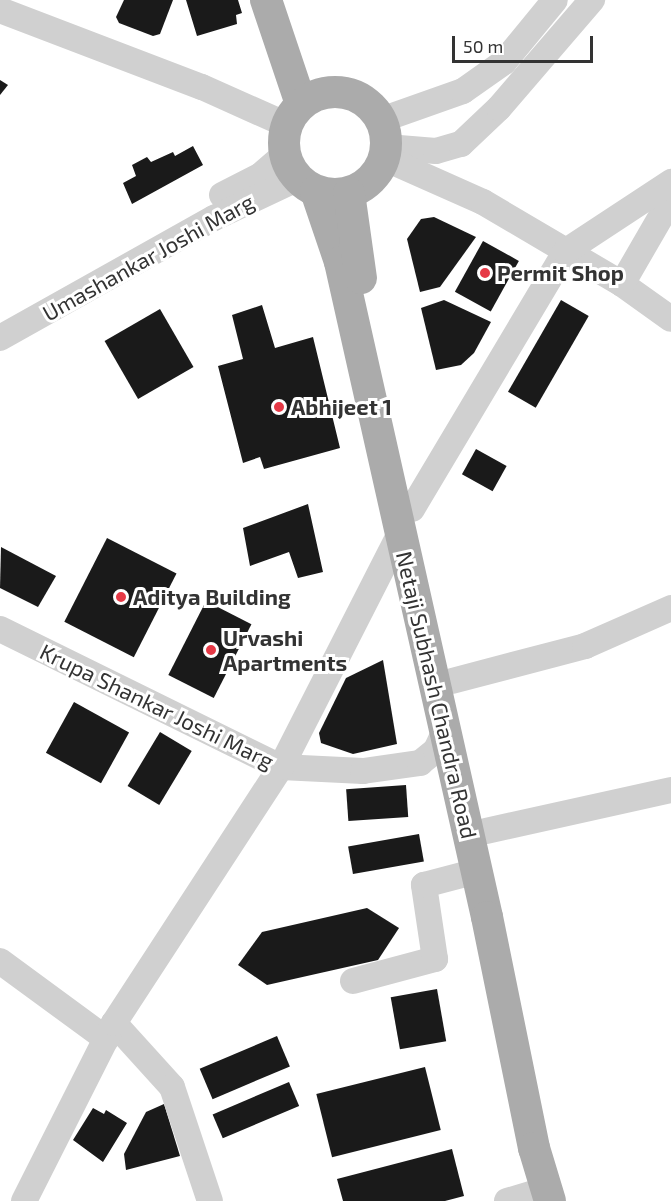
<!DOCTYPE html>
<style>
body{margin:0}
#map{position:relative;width:671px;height:1201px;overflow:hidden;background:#fff;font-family:"Exo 2",sans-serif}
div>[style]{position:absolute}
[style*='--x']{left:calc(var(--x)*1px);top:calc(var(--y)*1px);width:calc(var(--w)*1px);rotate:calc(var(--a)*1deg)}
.building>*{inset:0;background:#1a1a1a;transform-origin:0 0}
.minor>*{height:26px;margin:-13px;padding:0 13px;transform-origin:13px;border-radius:13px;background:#d0d0d0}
.major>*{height:32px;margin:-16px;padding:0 16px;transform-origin:16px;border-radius:16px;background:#ababab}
.major>.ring{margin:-16px;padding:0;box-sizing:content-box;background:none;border:32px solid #ababab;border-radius:50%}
.dots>*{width:16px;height:16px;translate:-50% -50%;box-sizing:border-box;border:3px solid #fff;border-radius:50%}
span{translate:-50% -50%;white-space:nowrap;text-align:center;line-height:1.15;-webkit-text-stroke:6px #fff;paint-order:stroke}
.street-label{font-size:22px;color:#333}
.poi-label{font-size:22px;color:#333;font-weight:700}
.left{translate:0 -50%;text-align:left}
.scale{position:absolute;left:452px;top:36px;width:141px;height:27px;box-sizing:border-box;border:3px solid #333;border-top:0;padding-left:8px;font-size:18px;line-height:21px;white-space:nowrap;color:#333;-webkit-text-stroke:4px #fff;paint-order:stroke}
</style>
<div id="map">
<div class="building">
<div style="clip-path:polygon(124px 0,173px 0,160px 34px,153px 36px,119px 23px,116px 17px)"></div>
<div style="clip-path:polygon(186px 0,238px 0,242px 13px,236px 15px,237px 24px,197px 36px)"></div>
<div style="clip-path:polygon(0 80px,8px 85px,0 95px)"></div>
<div style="clip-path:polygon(193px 146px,203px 165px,132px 204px,123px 183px,136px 176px,132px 165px,147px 157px,151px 162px,173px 152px,175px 156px)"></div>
<div style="clip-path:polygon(434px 217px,476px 237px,440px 287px,420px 292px,407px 239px,421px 219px)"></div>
<div style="left:483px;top:241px;width:41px;height:58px;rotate:29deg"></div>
<div style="clip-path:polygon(444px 300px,491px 322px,474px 353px,461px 365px,436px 370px,421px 308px)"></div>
<div style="left:561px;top:300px;width:32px;height:106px;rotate:30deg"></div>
<div style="clip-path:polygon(262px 305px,275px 348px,313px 337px,340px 448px,264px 469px,260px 457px,243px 463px,218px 366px,243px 359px,232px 315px)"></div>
<div style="left:160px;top:309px;width:67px;height:64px;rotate:60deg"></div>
<div style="left:476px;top:449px;width:35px;height:29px;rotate:29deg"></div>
<div style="clip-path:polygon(308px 504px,323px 572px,298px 578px,289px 552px,250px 566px,243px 528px)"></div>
<div style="left:107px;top:538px;width:78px;height:94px;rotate:27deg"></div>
<div style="clip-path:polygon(1px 547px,56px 576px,38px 607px,0 588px)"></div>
<div style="left:206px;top:601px;width:51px;height:83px;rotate:27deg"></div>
<div style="clip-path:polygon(383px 660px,397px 744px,353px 754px,321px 743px,319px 733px,346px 678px)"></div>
<div style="left:74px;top:702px;width:63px;height:58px;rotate:29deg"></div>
<div style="left:160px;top:732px;width:37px;height:63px;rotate:31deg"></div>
<div style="left:406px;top:785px;width:32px;height:60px;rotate:86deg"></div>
<div style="left:419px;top:834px;width:28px;height:72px;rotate:80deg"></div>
<div style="clip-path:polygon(367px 908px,399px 928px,378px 960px,267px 985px,238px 965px,262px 932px)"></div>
<div style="left:437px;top:989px;width:53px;height:47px;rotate:80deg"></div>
<div style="left:277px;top:1036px;width:33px;height:84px;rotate:67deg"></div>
<div style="left:425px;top:1067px;width:65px;height:112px;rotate:76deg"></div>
<div style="left:289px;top:1082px;width:26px;height:83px;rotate:67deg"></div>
<div style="clip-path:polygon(164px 1104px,180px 1156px,126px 1170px,124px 1154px,146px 1112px)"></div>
<div style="clip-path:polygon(93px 1108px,104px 1114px,106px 1110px,127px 1123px,103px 1162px,73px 1140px)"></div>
<div style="clip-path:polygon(452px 1149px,464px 1196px,445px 1201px,343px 1201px,337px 1179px)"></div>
</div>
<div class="minor">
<div style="--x:0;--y:10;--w:216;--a:20.9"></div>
<div style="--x:202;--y:87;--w:93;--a:24.1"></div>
<div style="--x:381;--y:120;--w:87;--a:-19.5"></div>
<div style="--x:463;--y:91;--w:50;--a:-35.3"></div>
<div style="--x:504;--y:62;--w:80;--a:-50.6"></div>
<div style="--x:387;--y:147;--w:49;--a:4.7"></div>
<div style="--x:436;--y:151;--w:26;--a:-16"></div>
<div style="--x:461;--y:144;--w:52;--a:-43.5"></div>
<div style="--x:499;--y:108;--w:143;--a:-49.3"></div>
<div style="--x:384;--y:158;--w:108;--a:24"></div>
<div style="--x:483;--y:202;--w:161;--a:30.5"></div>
<div style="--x:622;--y:284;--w:60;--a:35.5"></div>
<div style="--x:222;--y:195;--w:44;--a:-27.1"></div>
<div style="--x:261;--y:175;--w:32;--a:-41"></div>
<div style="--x:622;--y:284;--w:98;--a:-60"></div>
<div style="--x:0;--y:338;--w:245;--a:-29.3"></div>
<div style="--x:214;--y:218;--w:92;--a:-25.2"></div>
<div style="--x:412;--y:509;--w:300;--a:-59.2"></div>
<div style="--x:566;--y:251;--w:126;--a:-33.3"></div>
<div style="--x:0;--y:629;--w:313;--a:26.2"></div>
<div style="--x:281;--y:767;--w:82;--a:2.8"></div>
<div style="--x:363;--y:771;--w:58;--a:-8"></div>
<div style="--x:420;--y:763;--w:21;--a:-39"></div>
<div style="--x:436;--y:750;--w:21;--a:-65"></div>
<div style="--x:452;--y:681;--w:138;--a:-14.7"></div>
<div style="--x:585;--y:646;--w:94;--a:-23.8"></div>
<div style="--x:486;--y:831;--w:189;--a:-12.5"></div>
<div style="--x:0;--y:961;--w:132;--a:36.3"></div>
<div style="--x:353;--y:981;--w:85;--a:-15"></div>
<div style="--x:435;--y:959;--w:75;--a:-98.5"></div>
<div style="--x:424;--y:885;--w:55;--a:-14.8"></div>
<div style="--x:114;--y:1023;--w:86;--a:47.8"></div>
<div style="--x:172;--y:1087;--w:120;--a:71.6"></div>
<div style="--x:24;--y:1201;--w:199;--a:-63.2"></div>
<div style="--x:114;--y:1023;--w:306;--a:-56.9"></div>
<div style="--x:281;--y:767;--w:263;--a:-63"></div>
<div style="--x:507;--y:1201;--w:42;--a:-16.7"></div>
</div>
<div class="major">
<div style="--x:266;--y:0;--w:110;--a:71.4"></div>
<div class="ring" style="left:284px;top:92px;width:70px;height:70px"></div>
<div style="--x:316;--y:191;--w:75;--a:71.3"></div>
<div style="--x:340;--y:262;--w:671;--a:77.35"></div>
<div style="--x:487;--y:917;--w:236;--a:78.5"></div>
<div style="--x:534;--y:1148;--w:55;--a:73.2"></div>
<div style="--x:349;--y:193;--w:86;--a:82"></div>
</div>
<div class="dots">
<div style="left:485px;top:273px;background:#e63946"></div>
<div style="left:279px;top:407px;background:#e63946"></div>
<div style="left:121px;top:597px;background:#e63946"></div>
<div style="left:211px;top:650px;background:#e63946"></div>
</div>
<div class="street-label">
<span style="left:148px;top:257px;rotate:-29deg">Umashankar Joshi Marg</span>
<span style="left:437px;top:695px;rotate:77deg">Netaji Subhash Chandra Road</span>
<span style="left:157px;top:706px;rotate:26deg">Krupa Shankar Joshi Marg</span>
</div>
<div class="poi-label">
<span class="left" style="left:497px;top:273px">Permit Shop</span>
<span class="left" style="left:291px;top:407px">Abhijeet 1</span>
<span class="left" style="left:133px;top:597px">Aditya Building</span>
<span class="left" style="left:223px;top:650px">Urvashi<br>Apartments</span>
</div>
<div class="scale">50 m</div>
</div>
